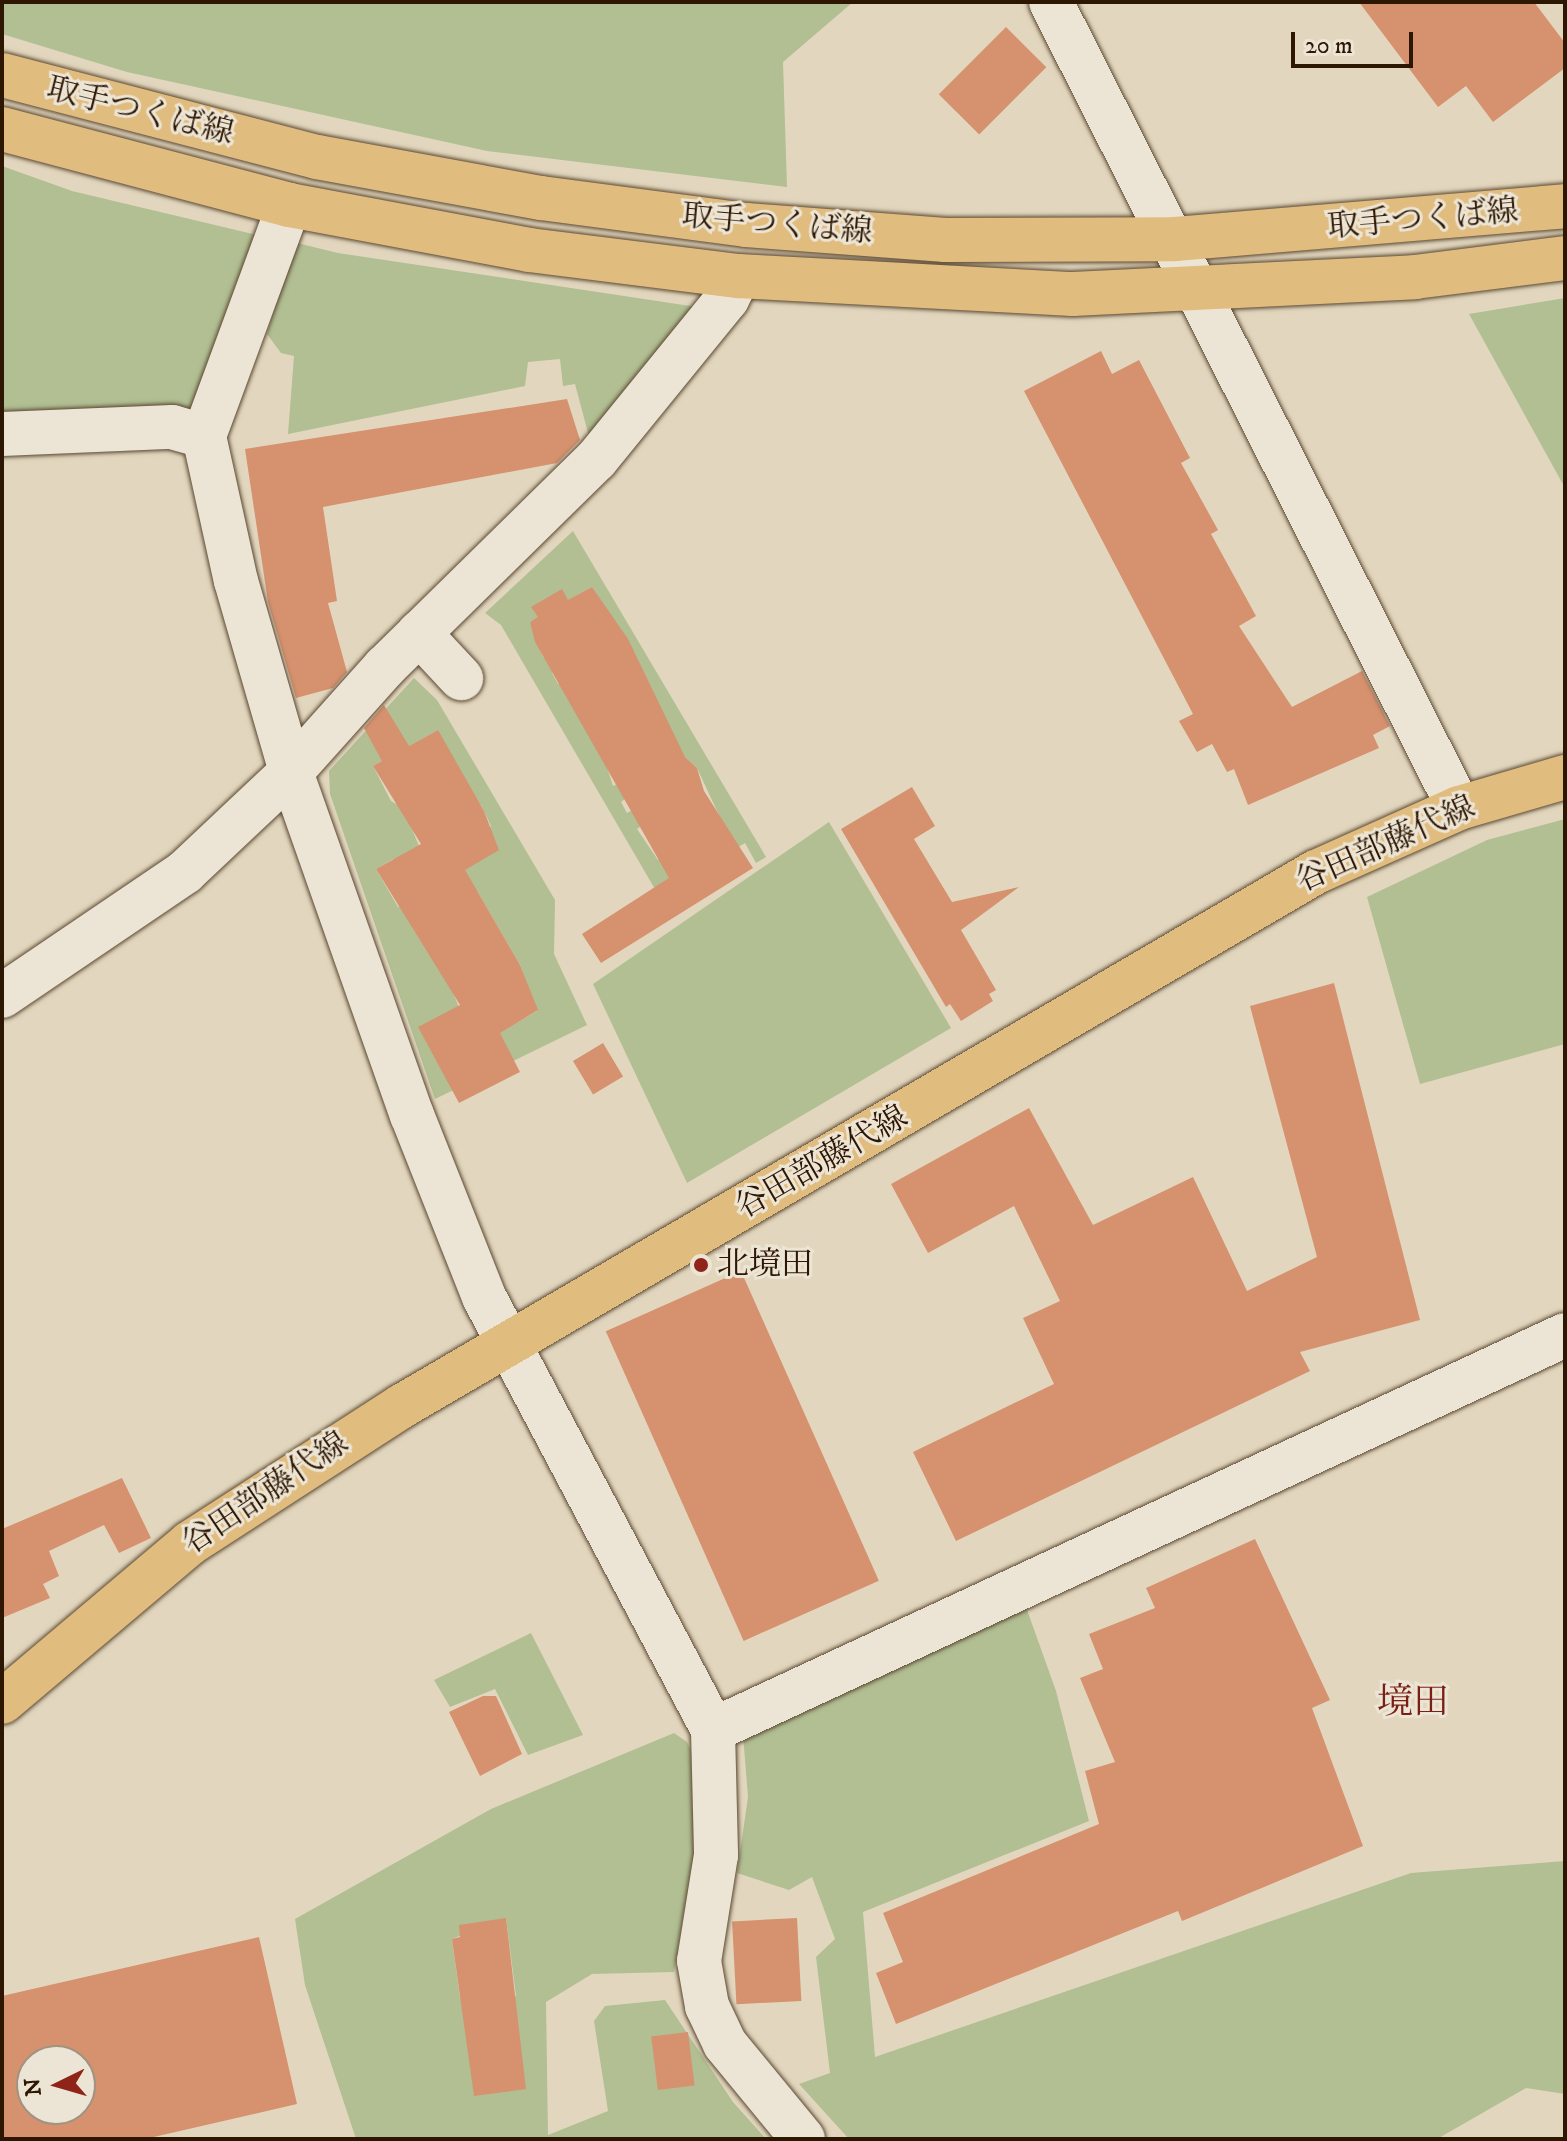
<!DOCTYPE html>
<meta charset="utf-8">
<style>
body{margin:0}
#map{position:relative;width:1567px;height:2141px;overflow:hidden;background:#e2d7be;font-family:"IM FELL DW Pica","Noto Serif JP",serif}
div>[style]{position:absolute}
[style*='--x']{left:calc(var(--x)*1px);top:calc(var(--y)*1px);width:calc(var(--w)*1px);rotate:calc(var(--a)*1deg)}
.green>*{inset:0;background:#b1bf93}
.building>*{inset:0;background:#d6916f;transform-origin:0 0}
.roads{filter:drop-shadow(0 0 2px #5b4731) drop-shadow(0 0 2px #5b4731)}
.minor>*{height:44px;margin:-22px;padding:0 22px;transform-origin:22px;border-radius:22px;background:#ece5d5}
.major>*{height:44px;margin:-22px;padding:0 22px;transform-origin:22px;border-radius:22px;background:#e1bc7f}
.dots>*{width:22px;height:22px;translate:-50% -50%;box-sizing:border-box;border:4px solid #ece5d5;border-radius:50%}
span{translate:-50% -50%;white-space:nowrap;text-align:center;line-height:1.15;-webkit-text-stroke:6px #ece5d5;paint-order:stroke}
.street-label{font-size:32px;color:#2e1702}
.poi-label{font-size:32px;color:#2e1702}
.left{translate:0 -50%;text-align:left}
.quarter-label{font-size:36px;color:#7a1f14}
.frame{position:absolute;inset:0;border:4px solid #2e1702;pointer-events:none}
.north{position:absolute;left:16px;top:2045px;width:80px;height:80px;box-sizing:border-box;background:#ece5d5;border:2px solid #a09381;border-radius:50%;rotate:265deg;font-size:22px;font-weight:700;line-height:32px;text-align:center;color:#2e1702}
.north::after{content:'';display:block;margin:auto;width:28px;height:36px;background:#8f2418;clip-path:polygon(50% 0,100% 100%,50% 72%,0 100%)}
.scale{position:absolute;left:1291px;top:32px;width:122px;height:36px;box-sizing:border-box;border:4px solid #2e1702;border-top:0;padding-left:10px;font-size:24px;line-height:28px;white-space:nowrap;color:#2e1702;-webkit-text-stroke:6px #ece5d5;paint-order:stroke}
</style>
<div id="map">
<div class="green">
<div style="clip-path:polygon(2px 2px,853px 2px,783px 62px,787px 187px,487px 151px,127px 72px,2px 34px)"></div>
<div style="clip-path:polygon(2px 166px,72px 191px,257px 235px,191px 418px,2px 421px)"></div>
<div style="clip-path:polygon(293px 242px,338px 253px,697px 307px,591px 444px,575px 384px,563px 386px,560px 359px,528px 362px,525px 386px,288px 434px,294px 356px,281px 353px,267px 334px)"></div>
<div style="clip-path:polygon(1565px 298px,1565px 488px,1469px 314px)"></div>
<div style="clip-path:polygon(evenodd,573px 531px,766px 857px,756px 863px,745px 843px,659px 896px,501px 625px,485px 613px,573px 531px,592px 587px,633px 654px,558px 684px,552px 673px,570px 660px,543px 657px,530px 622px,592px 587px,573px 531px,685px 757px,697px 768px,724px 826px,658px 860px,637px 829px,656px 816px,646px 802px,627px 813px,621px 802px,640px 788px,633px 776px,613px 786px,605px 761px,685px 757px)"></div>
<div style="clip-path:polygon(evenodd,414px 678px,437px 700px,555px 900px,554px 954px,587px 1025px,435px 1099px,330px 794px,329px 771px,414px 678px,438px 730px,447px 821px,481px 805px,491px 826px,436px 886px,403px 808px,391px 801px,373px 766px,438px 730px,414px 678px,393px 859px,415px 897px,398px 907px,376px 869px,393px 859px,414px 678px,477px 891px,520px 965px,537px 1011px,475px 1047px,452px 990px,412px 927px,477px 891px)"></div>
<div style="clip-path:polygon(1565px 819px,1565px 1044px,1420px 1084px,1367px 897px,1487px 840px)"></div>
<div style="clip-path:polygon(829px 822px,951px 1028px,687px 1183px,593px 984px)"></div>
<div style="clip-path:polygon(1026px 1607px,1056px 1691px,1089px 1821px,863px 1912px,875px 2057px,1411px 1873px,1565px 1861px,1565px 2094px,1526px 2088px,1437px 2139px,849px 2139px,799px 2084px,830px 2073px,816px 1957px,835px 1939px,812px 1877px,789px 1890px,737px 1873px,748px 1797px,743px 1735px)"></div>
<div style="clip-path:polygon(531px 1633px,583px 1735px,528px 1755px,495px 1689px,450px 1707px,434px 1680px)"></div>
<div style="clip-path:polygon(evenodd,674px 1733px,687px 1742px,699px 1769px,696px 1842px,674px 1972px,592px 1974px,546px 2002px,548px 2135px,608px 2111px,594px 2021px,605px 2006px,665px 2000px,733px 2102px,766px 2139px,356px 2139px,305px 1985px,295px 1919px,491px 1809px,674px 1733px,506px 1918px,516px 1996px,460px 1998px,452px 1939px,506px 1918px)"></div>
</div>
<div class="building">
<div style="clip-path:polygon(1359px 2px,1534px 2px,1565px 43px,1565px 68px,1493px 122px,1466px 86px,1438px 107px)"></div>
<div style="left:1006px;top:27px;width:57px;height:95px;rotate:45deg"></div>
<div style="clip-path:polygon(1101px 351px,1112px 374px,1139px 360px,1190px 458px,1181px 463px,1218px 530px,1211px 534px,1256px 616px,1239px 626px,1292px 707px,1362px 671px,1390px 726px,1373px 735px,1379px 748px,1248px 805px,1234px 769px,1227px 772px,1212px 744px,1197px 752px,1179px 721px,1193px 714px,1024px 391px)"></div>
<div style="clip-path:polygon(567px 399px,580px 440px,557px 463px,323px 507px,337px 601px,328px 603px,347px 672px,333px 688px,296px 698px,268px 602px,245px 449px)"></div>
<div style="clip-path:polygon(592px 587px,628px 639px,685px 757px,697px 768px,704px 791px,753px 868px,601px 963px,582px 934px,669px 878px,535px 642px,530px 622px,538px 617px,531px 607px,562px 589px,568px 600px)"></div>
<div style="clip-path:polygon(384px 705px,409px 746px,438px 730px,484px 811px,499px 850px,465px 870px,520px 965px,538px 1010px,500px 1033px,520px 1072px,459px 1103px,418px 1027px,460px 1005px,376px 869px,421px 844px,373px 766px,382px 761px,364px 728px)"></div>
<div style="clip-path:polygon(912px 787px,935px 826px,914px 839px,952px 902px,1019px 887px,961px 930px,996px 990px,989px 994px,993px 1001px,961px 1021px,950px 1004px,946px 1007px,841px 829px)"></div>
<div style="clip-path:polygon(1334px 983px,1420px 1320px,1300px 1352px,1310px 1371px,956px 1541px,913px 1452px,1054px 1384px,1023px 1318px,1060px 1301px,1014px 1206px,928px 1253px,891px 1184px,1029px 1108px,1093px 1225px,1193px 1177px,1247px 1291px,1317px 1257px,1250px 1006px)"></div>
<div style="left:603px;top:1043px;width:39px;height:35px;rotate:59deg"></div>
<div style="left:741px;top:1271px;width:339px;height:148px;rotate:66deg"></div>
<div style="clip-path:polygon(122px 1478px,151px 1538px,119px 1553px,104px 1525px,49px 1551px,59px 1576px,43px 1584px,50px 1598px,2px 1618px,2px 1529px)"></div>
<div style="clip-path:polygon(1255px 1539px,1330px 1700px,1312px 1708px,1363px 1846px,1182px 1921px,1178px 1911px,896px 2024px,876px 1973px,903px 1962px,883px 1913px,1099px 1824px,1085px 1771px,1115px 1762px,1080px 1678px,1103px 1669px,1089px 1634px,1155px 1608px,1146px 1588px)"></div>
<div style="clip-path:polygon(483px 1696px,496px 1696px,522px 1754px,480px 1776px,449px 1712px)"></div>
<div style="clip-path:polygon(506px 1918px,526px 2089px,474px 2096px,452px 1939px,460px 1937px,459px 1925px)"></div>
<div style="left:797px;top:1918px;width:83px;height:65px;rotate:87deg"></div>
<div style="clip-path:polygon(evenodd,259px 1937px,297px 2104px,145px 2139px,2px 2139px,2px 1996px,259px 1937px,32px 2061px,80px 2061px,80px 2109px,32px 2109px,32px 2061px)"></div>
<div style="left:688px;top:2032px;width:54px;height:37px;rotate:83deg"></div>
</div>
<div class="roads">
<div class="minor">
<div style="--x:1051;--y:2;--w:903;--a:63.15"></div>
<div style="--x:289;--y:205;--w:246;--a:110.2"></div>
<div style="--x:204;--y:436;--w:148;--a:77.6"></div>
<div style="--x:236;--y:581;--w:199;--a:73.9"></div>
<div style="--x:291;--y:772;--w:364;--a:70.6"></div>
<div style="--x:412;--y:1115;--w:196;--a:68.4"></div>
<div style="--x:484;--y:1297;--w:490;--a:62.1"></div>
<div style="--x:713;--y:1730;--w:125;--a:88.6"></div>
<div style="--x:716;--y:1855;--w:107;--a:99.1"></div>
<div style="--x:699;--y:1961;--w:46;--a:79.9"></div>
<div style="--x:707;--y:2006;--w:42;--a:64.7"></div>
<div style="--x:725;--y:2044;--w:123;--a:50.6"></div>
<div style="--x:2;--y:434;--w:170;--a:-2.4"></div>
<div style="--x:172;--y:427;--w:33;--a:16"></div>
<div style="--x:419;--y:633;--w:62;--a:47"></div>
<div style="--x:2;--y:996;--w:221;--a:-34.1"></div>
<div style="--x:185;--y:872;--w:146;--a:-43.3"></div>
<div style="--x:291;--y:772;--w:141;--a:-48.2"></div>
<div style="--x:385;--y:667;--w:296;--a:-44.5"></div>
<div style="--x:596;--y:460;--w:208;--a:-50.9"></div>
<div style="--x:727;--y:299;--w:25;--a:-64"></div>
<div style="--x:713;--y:1730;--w:939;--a:-24.87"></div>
</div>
<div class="major">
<div style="--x:2;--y:75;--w:325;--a:14.6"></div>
<div style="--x:317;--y:157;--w:228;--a:10.4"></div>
<div style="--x:541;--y:198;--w:207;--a:7.5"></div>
<div style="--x:746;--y:225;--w:200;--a:4.3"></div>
<div style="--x:945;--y:240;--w:230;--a:-0.2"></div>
<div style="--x:1175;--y:239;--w:391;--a:-4.8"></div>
<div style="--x:2;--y:129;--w:297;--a:14.8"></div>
<div style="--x:289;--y:205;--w:244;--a:10.6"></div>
<div style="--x:529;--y:250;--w:211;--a:7.1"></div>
<div style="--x:738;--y:276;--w:335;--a:3.1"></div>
<div style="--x:1073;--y:294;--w:342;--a:-2.8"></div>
<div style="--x:1415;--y:277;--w:151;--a:-7.2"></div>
<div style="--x:2;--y:1702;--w:246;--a:-40.2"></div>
<div style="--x:190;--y:1543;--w:252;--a:-32.9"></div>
<div style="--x:402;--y:1406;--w:1059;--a:-30.3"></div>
<div style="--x:1316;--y:872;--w:157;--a:-24.1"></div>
<div style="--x:1459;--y:808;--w:110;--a:-16.3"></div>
</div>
</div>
<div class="dots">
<div style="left:701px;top:1265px;background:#8f2418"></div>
</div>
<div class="street-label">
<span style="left:140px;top:112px;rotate:14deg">取手つくば線</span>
<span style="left:1423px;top:220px;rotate:-5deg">取手つくば線</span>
<span style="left:777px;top:225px;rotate:5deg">取手つくば線</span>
<span style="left:1386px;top:845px;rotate:-24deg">谷田部藤代線</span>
<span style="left:822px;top:1163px;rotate:-30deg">谷田部藤代線</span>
<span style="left:266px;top:1494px;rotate:-34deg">谷田部藤代線</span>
</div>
<div class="poi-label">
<span class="left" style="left:717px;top:1265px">北境田</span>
</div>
<div class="quarter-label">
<span style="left:1413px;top:1703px">境田</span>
</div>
<div class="frame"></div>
<div class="north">N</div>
<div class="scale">20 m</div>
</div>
